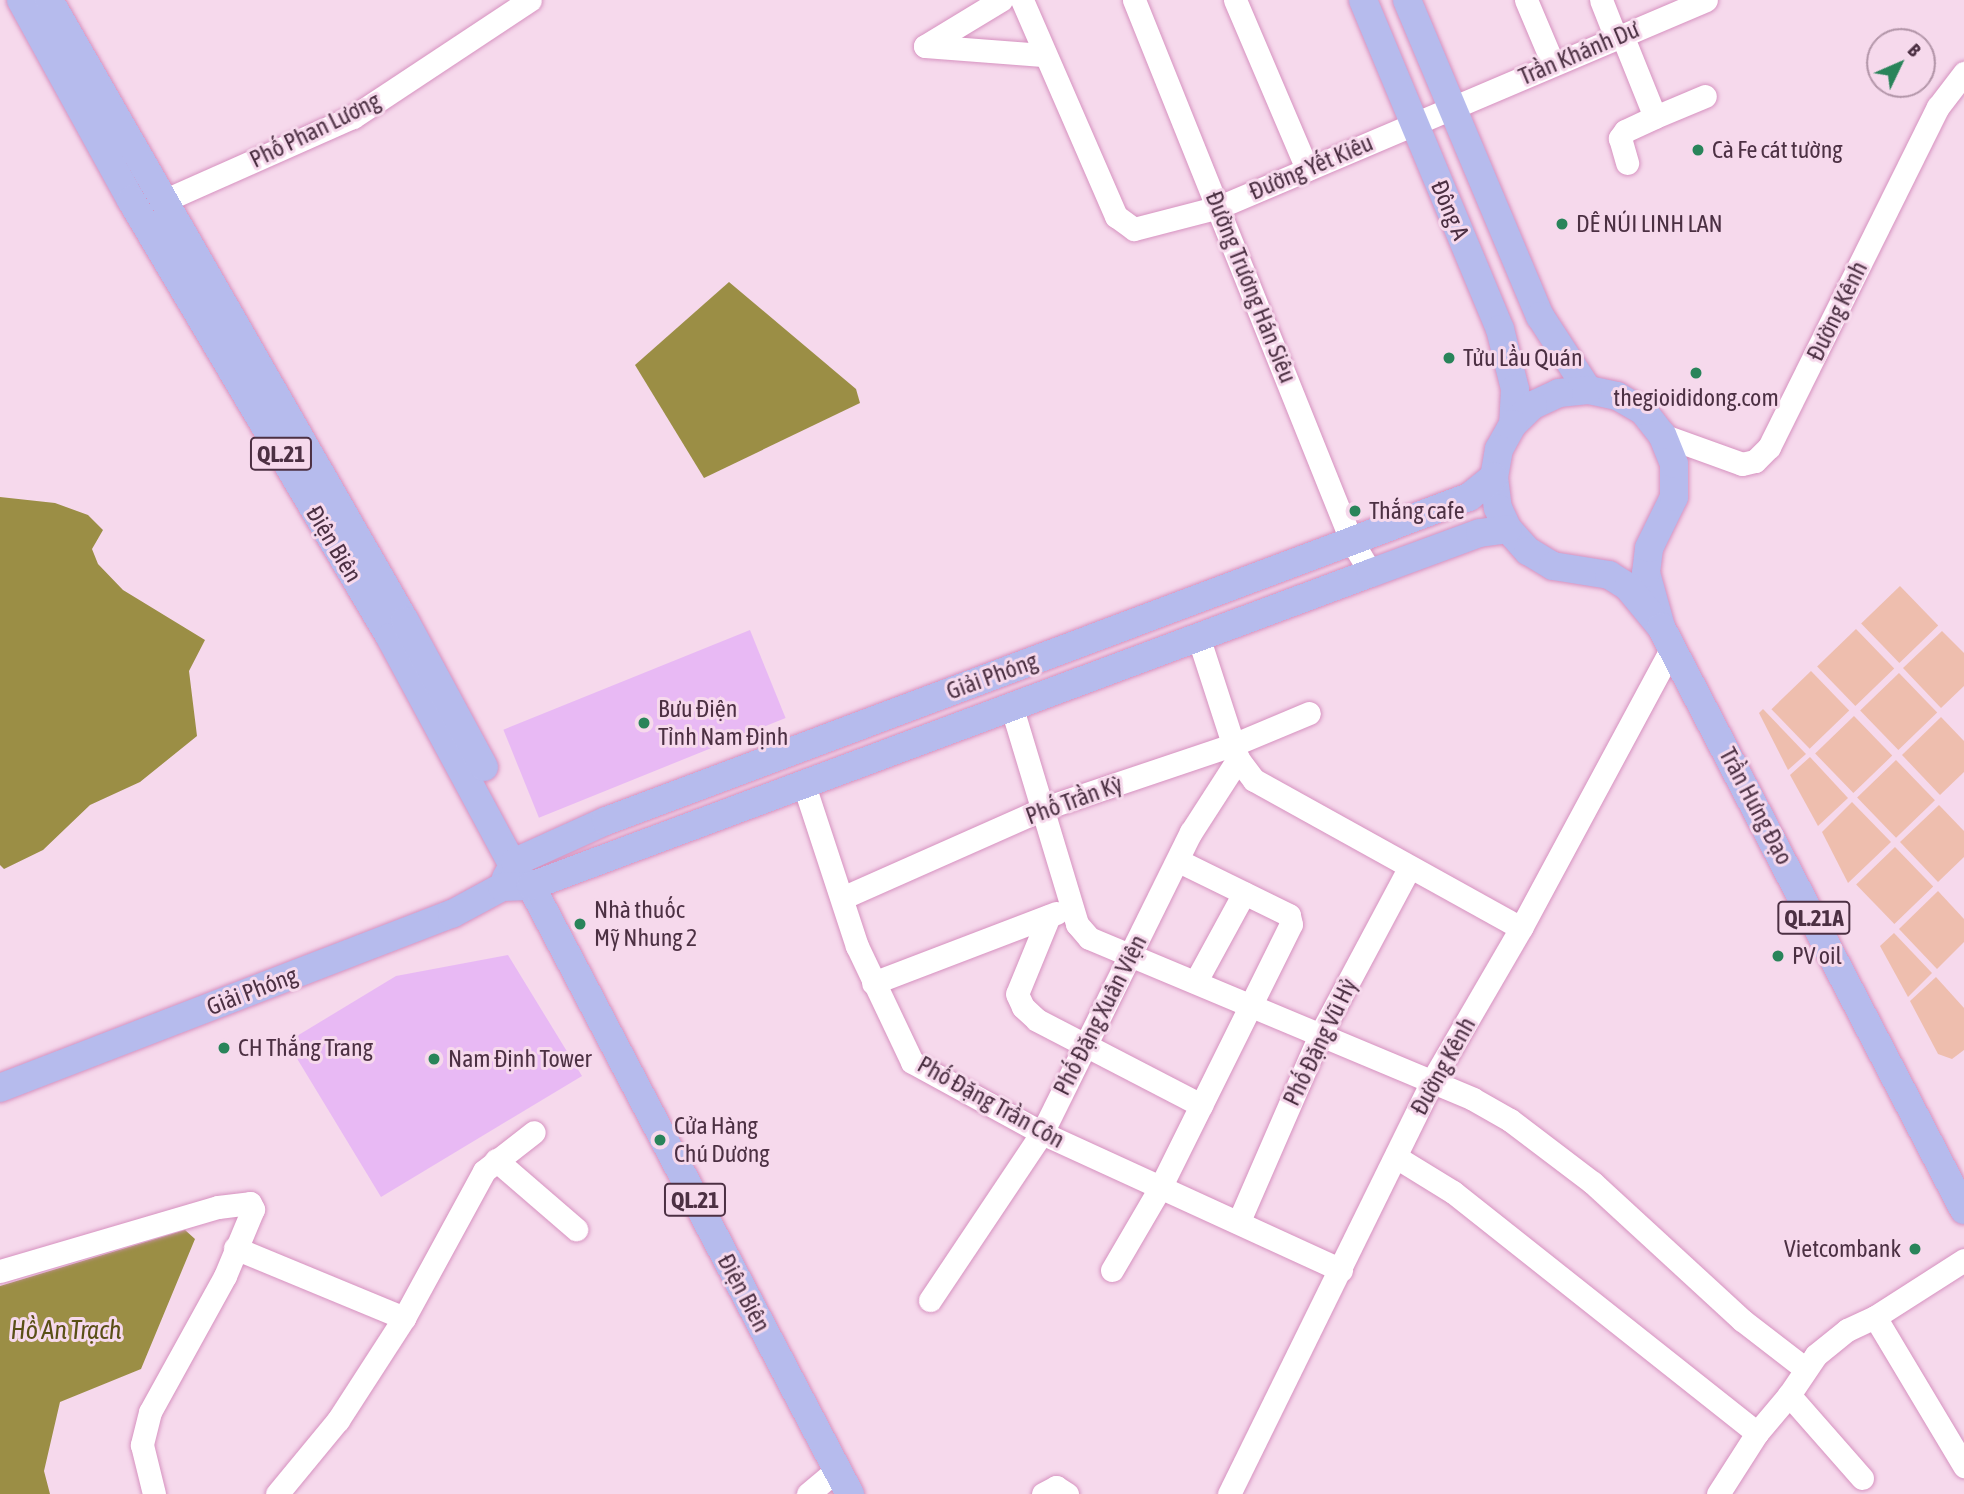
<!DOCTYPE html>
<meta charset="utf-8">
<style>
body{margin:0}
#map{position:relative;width:1964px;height:1494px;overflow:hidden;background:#f6d9ec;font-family:"Asap Condensed",sans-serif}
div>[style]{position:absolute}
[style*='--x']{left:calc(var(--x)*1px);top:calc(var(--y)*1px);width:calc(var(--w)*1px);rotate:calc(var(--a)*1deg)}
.green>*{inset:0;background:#eebeae;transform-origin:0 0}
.water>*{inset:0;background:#9b8e45}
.building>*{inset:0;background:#e8b9f4;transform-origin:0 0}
.roads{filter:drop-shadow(0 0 2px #d692c0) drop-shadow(0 0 2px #d692c0)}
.minor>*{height:23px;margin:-11.5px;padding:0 11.5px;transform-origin:11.5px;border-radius:11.5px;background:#fff}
.major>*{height:28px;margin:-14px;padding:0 14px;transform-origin:14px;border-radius:14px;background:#b6bbed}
.dots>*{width:19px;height:19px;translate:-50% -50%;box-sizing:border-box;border:4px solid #f6d9ec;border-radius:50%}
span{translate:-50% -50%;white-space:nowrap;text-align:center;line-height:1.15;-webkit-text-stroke:6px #f6d9ec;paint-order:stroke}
.shield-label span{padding:2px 5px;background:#f6d9ec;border:2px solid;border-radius:5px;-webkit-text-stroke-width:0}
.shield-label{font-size:23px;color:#4c3043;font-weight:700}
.street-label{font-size:24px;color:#4c3043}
.poi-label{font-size:24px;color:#4c3043}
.left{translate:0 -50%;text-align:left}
.right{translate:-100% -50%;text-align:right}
.water-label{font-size:26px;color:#594f16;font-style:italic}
.north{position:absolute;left:1866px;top:28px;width:70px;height:70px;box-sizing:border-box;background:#f6d9ec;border:2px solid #b295a8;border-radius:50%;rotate:46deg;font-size:19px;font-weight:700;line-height:28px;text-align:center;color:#4c3043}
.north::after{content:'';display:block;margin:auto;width:24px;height:32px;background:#29845a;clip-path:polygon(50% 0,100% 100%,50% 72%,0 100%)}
</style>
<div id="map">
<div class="green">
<div style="left:1900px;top:586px;width:55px;height:54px;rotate:46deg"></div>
<div style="left:1856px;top:629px;width:55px;height:54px;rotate:46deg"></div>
<div style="clip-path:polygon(1942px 631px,1964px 653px,1964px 686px,1941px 708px,1903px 668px)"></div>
<div style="left:1811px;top:671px;width:55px;height:55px;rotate:46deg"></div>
<div style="left:1899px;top:673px;width:55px;height:54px;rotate:46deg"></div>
<div style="clip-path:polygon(1763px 709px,1806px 754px,1788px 770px,1759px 713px)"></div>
<div style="left:1854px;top:716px;width:55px;height:54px;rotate:46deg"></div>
<div style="clip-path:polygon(1941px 717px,1964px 741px,1964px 772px,1940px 795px,1902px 755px)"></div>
<div style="clip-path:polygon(1810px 757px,1848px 798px,1818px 826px,1790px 775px)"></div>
<div style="left:1896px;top:760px;width:56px;height:54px;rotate:46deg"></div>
<div style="clip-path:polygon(1852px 802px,1891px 842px,1848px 883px,1822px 832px)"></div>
<div style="clip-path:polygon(1939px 805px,1964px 831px,1964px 857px,1938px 882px,1900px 842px)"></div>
<div style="left:1895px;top:847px;width:55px;height:54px;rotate:46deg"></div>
<div style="clip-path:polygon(1938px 891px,1964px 919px,1964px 942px,1937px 969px,1899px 929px)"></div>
<div style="clip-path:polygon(1894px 933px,1932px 973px,1908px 997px,1880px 946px)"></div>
<div style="clip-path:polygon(1936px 977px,1964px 1008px,1964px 1050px,1952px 1059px,1938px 1054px,1910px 1001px)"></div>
</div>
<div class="water">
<div style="clip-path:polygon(729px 282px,856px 389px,860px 403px,704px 478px,635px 365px)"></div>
<div style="clip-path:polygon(0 497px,55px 503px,88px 515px,103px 530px,92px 549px,98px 564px,123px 590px,205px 640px,189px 671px,197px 736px,140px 782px,90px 805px,43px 850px,4px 869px,0 865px)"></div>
<div style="clip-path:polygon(185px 1230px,195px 1239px,141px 1369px,60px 1402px,44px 1471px,50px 1494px,0 1494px,0 1286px)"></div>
</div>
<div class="building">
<div style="left:750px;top:630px;width:95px;height:266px;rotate:68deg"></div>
<div style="clip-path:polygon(508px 955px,582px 1076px,381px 1197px,287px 1042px,396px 976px)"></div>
</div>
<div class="roads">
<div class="minor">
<div style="--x:1022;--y:0;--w:236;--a:66.5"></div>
<div style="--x:1116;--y:216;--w:22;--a:36"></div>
<div style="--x:1134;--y:229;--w:88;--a:-14.5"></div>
<div style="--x:1219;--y:207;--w:529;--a:-23.03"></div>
<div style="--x:1134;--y:0;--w:582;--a:68.11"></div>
<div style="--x:1351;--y:540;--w:39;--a:59"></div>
<div style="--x:1235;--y:0;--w:184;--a:66.9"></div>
<div style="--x:1526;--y:0;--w:69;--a:67.1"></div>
<div style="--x:1601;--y:0;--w:41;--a:68.5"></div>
<div style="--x:1622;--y:35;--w:88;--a:68.1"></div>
<div style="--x:1655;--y:117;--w:33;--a:155"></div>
<div style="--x:1625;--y:131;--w:9;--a:126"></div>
<div style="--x:1620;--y:138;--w:26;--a:74"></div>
<div style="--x:925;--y:46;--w:118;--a:4.4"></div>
<div style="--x:925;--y:46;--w:89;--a:-31.2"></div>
<div style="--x:1655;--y:117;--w:54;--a:-22.8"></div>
<div style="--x:163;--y:201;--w:208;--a:-23.9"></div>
<div style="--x:353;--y:117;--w:212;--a:-33.5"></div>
<div style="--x:1662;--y:435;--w:85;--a:19.9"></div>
<div style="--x:1742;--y:464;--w:13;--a:-13"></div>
<div style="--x:1755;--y:461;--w:20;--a:-45"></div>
<div style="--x:1769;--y:447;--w:380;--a:-63.6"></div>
<div style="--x:1938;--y:107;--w:43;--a:-52.6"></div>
<div style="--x:1198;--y:636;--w:129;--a:72"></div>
<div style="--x:1238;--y:759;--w:26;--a:53"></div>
<div style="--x:1254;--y:780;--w:305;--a:29"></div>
<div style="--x:1011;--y:705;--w:229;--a:73.2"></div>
<div style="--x:1077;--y:924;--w:18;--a:49"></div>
<div style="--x:1089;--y:938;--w:416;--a:22.7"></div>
<div style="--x:1473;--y:1099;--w:43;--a:29.6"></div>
<div style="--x:1510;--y:1120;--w:104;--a:37.2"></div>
<div style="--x:1593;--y:1183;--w:202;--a:42.6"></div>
<div style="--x:1742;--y:1320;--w:78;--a:37.7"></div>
<div style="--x:803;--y:782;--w:173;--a:71.8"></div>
<div style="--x:857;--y:946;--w:128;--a:64.6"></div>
<div style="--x:912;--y:1062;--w:148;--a:28.6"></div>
<div style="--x:1042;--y:1133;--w:329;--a:24.6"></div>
<div style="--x:842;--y:898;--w:222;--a:-23.9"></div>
<div style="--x:1045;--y:808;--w:200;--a:-18.6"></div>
<div style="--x:1235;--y:744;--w:80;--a:-22.7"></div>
<div style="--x:1049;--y:916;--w:84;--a:112.3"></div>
<div style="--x:1017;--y:994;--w:14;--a:65"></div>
<div style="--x:1023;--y:1007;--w:19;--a:43"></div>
<div style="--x:1037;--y:1020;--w:185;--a:27.4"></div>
<div style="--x:1196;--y:981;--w:100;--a:-61.4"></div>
<div style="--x:873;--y:983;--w:196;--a:-20.9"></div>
<div style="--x:1396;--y:1157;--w:67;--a:31.6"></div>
<div style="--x:1453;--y:1192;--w:388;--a:38.4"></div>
<div style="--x:1757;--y:1433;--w:50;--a:-49.9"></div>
<div style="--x:496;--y:1160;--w:106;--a:40.8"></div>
<div style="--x:1239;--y:1221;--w:203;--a:-66.5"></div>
<div style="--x:1320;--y:1035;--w:189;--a:-61.9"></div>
<div style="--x:235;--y:1248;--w:183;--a:22.5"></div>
<div style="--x:1964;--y:1260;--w:106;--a:147.4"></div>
<div style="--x:1875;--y:1317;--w:174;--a:59.1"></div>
<div style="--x:1112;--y:1270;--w:97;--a:-59.7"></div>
<div style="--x:1161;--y:1186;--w:292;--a:-63.6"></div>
<div style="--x:1291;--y:924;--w:9;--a:-103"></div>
<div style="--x:1289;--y:915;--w:123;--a:-153.9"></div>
<div style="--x:0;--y:1271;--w:227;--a:-16.4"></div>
<div style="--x:218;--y:1207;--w:32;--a:-7"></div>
<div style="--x:250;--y:1203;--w:7;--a:63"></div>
<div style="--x:253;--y:1209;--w:73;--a:112.7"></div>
<div style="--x:225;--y:1276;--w:155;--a:118.9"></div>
<div style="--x:150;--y:1412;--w:34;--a:104"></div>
<div style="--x:142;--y:1445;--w:50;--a:76.2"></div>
<div style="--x:930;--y:1300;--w:201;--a:-56.2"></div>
<div style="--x:1042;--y:1133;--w:336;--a:-63.7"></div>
<div style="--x:1191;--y:832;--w:87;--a:-57.2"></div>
<div style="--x:1862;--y:1478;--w:111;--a:-131.3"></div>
<div style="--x:1789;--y:1395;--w:48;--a:-56"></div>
<div style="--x:1816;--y:1355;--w:40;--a:-39"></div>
<div style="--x:1847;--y:1330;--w:31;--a:-25"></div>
<div style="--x:277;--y:1494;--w:96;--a:-50.5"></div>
<div style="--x:338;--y:1420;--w:121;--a:-57.1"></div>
<div style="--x:404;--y:1318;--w:167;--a:-61.4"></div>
<div style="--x:484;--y:1171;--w:63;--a:-38"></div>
<div style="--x:808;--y:1494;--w:38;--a:-40"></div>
<div style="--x:1043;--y:1494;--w:15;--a:-28"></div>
<div style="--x:1056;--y:1487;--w:13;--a:32"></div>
<div style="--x:1229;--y:1494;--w:460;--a:-63.8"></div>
<div style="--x:1432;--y:1081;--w:177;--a:-59.8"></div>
<div style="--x:1521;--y:928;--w:320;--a:-61.7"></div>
<div style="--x:1718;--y:1494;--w:72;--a:-57.4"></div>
</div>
<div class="major">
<div style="--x:21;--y:0;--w:228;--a:61.2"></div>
<div style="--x:131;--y:200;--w:508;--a:59.35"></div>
<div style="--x:390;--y:637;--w:274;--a:61.7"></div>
<div style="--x:520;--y:878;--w:14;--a:36"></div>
<div style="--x:531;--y:886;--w:687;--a:62.32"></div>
<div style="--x:49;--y:0;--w:716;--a:60.18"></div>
<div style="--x:405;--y:621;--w:166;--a:61.6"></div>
<div style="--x:1363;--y:0;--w:356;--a:67.4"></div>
<div style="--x:1500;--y:329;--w:62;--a:76"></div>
<div style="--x:1515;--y:389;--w:35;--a:93"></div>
<div style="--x:1407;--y:0;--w:343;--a:67.2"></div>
<div style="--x:1540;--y:316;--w:88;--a:57"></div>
<div style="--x:1661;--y:627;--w:56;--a:-105.5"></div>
<div style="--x:1646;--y:573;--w:25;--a:-83"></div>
<div style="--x:1649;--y:548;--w:57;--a:-63.9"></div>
<div style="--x:1674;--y:497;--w:33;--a:-90"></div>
<div style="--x:1674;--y:464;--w:31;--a:-112"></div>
<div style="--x:1662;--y:435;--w:31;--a:-128"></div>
<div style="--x:1643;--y:411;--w:30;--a:-150"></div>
<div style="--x:1617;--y:396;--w:30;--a:-168"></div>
<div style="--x:1588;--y:390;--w:29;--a:174"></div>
<div style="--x:1559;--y:393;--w:29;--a:155"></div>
<div style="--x:1533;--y:405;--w:28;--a:136"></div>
<div style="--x:1513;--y:424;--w:29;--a:119"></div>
<div style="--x:1499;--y:449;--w:28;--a:100"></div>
<div style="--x:1494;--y:477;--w:31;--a:83"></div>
<div style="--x:1498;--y:508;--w:23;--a:65"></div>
<div style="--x:1508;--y:529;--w:30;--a:48"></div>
<div style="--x:1528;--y:551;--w:29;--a:31"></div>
<div style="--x:1553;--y:566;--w:57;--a:9.1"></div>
<div style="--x:1609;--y:575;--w:22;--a:32"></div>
<div style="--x:1628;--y:587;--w:52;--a:50.5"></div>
<div style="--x:1661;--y:627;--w:657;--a:62.54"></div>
<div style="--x:506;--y:878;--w:18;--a:-61"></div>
<div style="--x:515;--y:862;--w:100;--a:-24.3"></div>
<div style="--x:606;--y:821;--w:922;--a:-20.58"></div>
<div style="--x:1469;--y:497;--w:32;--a:-39"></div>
<div style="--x:0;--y:1088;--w:484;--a:-21.1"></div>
<div style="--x:452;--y:914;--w:57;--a:-28.4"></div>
<div style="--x:502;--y:887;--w:29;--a:-2"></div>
<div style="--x:531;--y:886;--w:896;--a:-20.44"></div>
<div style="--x:1371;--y:573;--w:116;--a:-20.2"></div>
<div style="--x:1480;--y:533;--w:28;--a:-8"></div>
</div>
</div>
<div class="dots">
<div style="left:1698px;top:150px;background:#29845a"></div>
<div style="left:1562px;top:224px;background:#29845a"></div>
<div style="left:1449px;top:358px;background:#29845a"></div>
<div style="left:1696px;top:373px;background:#29845a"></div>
<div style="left:1355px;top:511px;background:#29845a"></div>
<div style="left:644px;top:723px;background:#29845a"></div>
<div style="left:580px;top:924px;background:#29845a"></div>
<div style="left:1778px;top:956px;background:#29845a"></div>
<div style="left:224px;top:1048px;background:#29845a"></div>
<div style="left:434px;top:1059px;background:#29845a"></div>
<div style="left:660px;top:1140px;background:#29845a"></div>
<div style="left:1915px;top:1249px;background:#29845a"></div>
</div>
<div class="shield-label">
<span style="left:281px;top:454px">QL.21</span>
<span style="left:1814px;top:918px">QL.21A</span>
<span style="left:695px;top:1200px">QL.21</span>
</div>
<div class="street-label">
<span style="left:1579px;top:53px;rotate:-23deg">Trần Khánh Dư</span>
<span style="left:315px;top:130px;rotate:-26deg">Phố Phan Lương</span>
<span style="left:1311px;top:167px;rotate:-23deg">Đường Yết Kiêu</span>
<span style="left:1450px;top:210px;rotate:67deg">Đông A</span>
<span style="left:1251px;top:287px;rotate:68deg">Đường Trương Hán Siêu</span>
<span style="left:1837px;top:311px;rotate:-64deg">Đường Kênh</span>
<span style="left:334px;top:544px;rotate:59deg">Điện Biên</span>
<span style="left:992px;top:676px;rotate:-20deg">Giải Phóng</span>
<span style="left:1074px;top:800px;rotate:-20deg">Phố Trần Kỳ</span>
<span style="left:1756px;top:806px;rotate:62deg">Trần Hưng Đạo</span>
<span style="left:252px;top:991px;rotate:-21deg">Giải Phóng</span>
<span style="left:1100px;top:1015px;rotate:-63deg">Phố Đặng Xuân Viện</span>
<span style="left:1320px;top:1042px;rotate:-64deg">Phố Đặng Vũ Hỷ</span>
<span style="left:1443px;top:1066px;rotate:-61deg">Đường Kênh</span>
<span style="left:991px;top:1102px;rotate:29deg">Phố Đặng Trần Côn</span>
<span style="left:744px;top:1293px;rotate:62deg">Điện Biên</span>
</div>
<div class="poi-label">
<span class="left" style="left:1712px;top:150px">Cà Fe cát tường</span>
<span class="left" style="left:1576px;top:224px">DÊ NÚI LINH LAN</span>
<span class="left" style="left:1463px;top:358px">Tửu Lầu Quán</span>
<span style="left:1696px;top:398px">thegioididong.com</span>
<span class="left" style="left:1369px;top:511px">Thắng cafe</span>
<span class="left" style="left:658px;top:723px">Bưu Điện<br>Tỉnh Nam Định</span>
<span class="left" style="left:594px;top:924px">Nhà thuốc<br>Mỹ Nhung 2</span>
<span class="left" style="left:1792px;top:956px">PV oil</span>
<span class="left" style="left:238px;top:1048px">CH Thắng Trang</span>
<span class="left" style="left:448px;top:1059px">Nam Định Tower</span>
<span class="left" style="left:674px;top:1140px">Cửa Hàng<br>Chú Dương</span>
<span class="right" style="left:1901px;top:1249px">Vietcombank</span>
</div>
<div class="water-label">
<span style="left:66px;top:1331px">Hồ An Trạch</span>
</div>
<div class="north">B</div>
</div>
